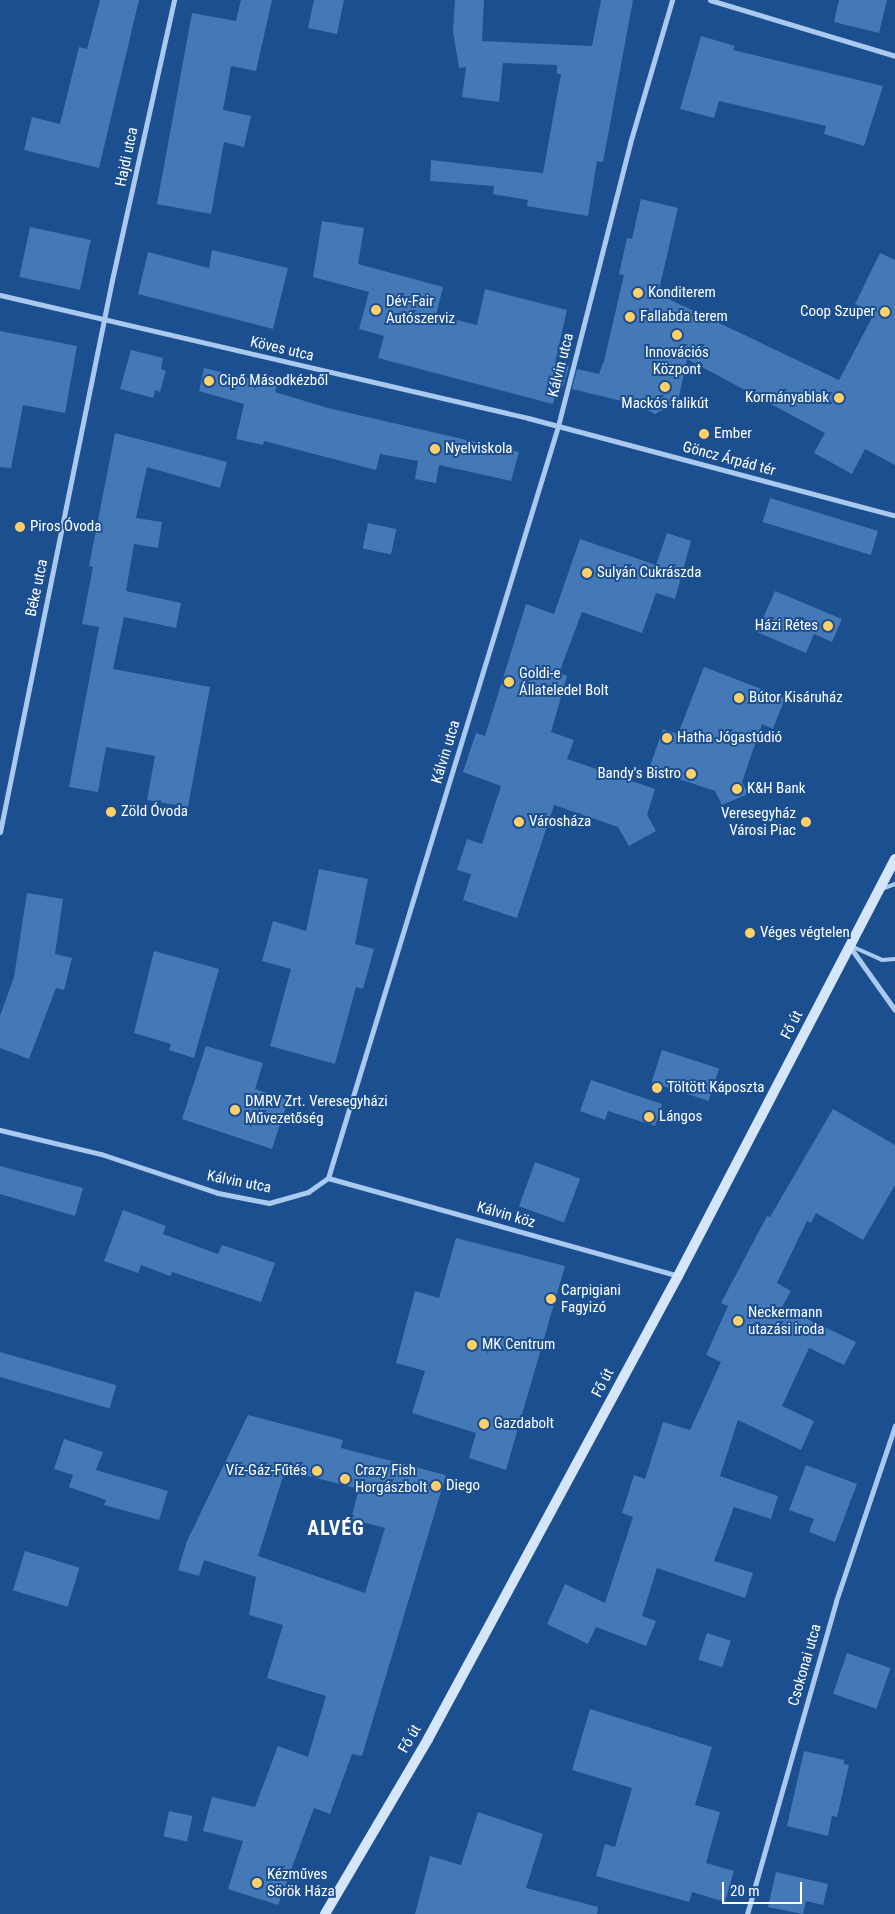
<!DOCTYPE html>
<meta charset="utf-8">
<style>
body{margin:0}
#map{position:relative;width:895px;height:1914px;overflow:hidden;background:#1b4f8f;font-family:"Roboto Condensed",sans-serif}
div>[style]{position:absolute}
[style*='--x']{left:calc(var(--x)*1px);top:calc(var(--y)*1px);width:calc(var(--w)*1px);rotate:calc(var(--a)*1deg)}
.building>*{inset:0;background:#4478b7;transform-origin:0 0}
.lane>*{height:4px;margin:-2px;padding:0 2px;transform-origin:2px;border-radius:2px;background:#a9c9ee}
.street>*{height:5px;margin:-2.5px;padding:0 2.5px;transform-origin:2.5px;border-radius:2.5px;background:#a9c9ee}
.secondary>*{height:10px;margin:-5px;padding:0 5px;transform-origin:5px;border-radius:5px;background:#d6e6fa}
.dots>*{width:14px;height:14px;translate:-50% -50%;box-sizing:border-box;border:2px solid #1b4f8f;border-radius:50%}
span{translate:-50% -50%;white-space:nowrap;text-align:center;line-height:1.15;-webkit-text-stroke:4px #1b4f8f;paint-order:stroke}
.street-label{font-size:15px;color:#fff}
.poi-label{font-size:15px;color:#fff}
.left{translate:0 -50%;text-align:left}
.right{translate:-100% -50%;text-align:right}
.district-label{font-size:20px;color:#fff;font-weight:700;letter-spacing:1px}
.scale{position:absolute;left:722px;top:1882px;width:80px;height:22px;box-sizing:border-box;border:2px solid #fff;border-top:0;padding-left:6px;font-size:15px;line-height:18px;white-space:nowrap;color:#fff;-webkit-text-stroke:4px #1b4f8f;paint-order:stroke}
</style>
<div id="map">
<div class="building">
<div style="clip-path:polygon(100px 0,139px 0,99px 168px,24px 150px,32px 117px,60px 124px,79px 47px,87px 49px)"></div>
<div style="clip-path:polygon(241px 0,272px 0,256px 71px,231px 66px,223px 110px,251px 116px,244px 147px,224px 142px,211px 214px,157px 204px,192px 13px,236px 21px)"></div>
<div style="clip-path:polygon(314px 0,344px 0,337px 34px,308px 28px)"></div>
<div style="clip-path:polygon(455px 0,484px 0,482px 41px,592px 46px,601px 0,633px 0,603px 162px,597px 161px,588px 216px,527px 206px,528px 200px,493px 194px,494px 186px,430px 181px,431px 160px,543px 173px,561px 74px,557px 74px,557px 65px,503px 63px,499px 102px,462px 97px,466px 67px,459px 68px,453px 31px)"></div>
<div style="clip-path:polygon(839px 0,887px 0,879px 33px,834px 22px)"></div>
<div style="clip-path:polygon(701px 36px,735px 46px,733px 50px,883px 86px,864px 146px,824px 134px,826px 126px,719px 101px,714px 118px,680px 109px)"></div>
<div style="clip-path:polygon(641px 199px,678px 208px,658px 294px,839px 380px,874px 314px,855px 304px,880px 253px,895px 260px,895px 465px,865px 449px,852px 474px,814px 453px,825px 433px,687px 359px,678px 401px,655px 414px,638px 405px,572px 389px,577px 369px,599px 374px,604px 361px,624px 275px,619px 274px,627px 238px,632px 239px)"></div>
<div style="clip-path:polygon(322px 221px,364px 228px,358px 264px,443px 287px,436px 315px,477px 325px,485px 289px,567px 310px,555px 363px,569px 366px,563px 387px,557px 386px,553px 404px,378px 358px,384px 336px,359px 329px,369px 292px,313px 277px)"></div>
<div style="left:30px;top:227px;width:62px;height:51px;rotate:12deg"></div>
<div style="clip-path:polygon(212px 250px,288px 268px,273px 329px,138px 294px,148px 252px,209px 268px)"></div>
<div style="clip-path:polygon(0 331px,77px 346px,65px 413px,23px 405px,11px 468px,0 467px)"></div>
<div style="clip-path:polygon(131px 350px,163px 358px,161px 369px,166px 371px,160px 392px,155px 390px,153px 398px,120px 389px)"></div>
<div style="clip-path:polygon(204px 368px,277px 385px,275px 392px,328px 408px,519px 452px,511px 481px,439px 465px,436px 483px,415px 479px,418px 461px,380px 454px,376px 470px,264px 441px,263px 445px,236px 439px,244px 404px,199px 391px)"></div>
<div style="clip-path:polygon(115px 433px,227px 462px,220px 488px,147px 467px,136px 518px,162px 522px,158px 548px,134px 544px,126px 591px,181px 603px,176px 628px,124px 617px,113px 669px,210px 687px,188px 807px,147px 800px,155px 756px,106px 747px,98px 792px,69px 787px,99px 627px,82px 624px,93px 567px,89px 566px)"></div>
<div style="left:770px;top:498px;width:113px;height:25px;rotate:17deg"></div>
<div style="left:368px;top:523px;width:29px;height:26px;rotate:12deg"></div>
<div style="clip-path:polygon(667px 533px,691px 541px,675px 599px,656px 593px,642px 633px,582px 612px,559px 673px,567px 676px,551px 732px,574px 740px,567px 759px,655px 789px,647px 815px,656px 831px,629px 846px,618px 827px,554px 805px,517px 918px,463px 900px,471px 874px,457px 870px,467px 839px,482px 844px,501px 786px,463px 772px,476px 733px,485px 736px,526px 604px,554px 614px,580px 539px,656px 565px)"></div>
<div style="clip-path:polygon(775px 591px,842px 619px,832px 642px,814px 634px,806px 653px,757px 632px)"></div>
<div style="clip-path:polygon(704px 667px,785px 698px,773px 729px,762px 724px,742px 782px,748px 794px,722px 805px,715px 791px,649px 769px,663px 729px,678px 734px)"></div>
<div style="clip-path:polygon(319px 869px,368px 879px,355px 944px,374px 949px,363px 989px,356px 987px,335px 1064px,270px 1046px,291px 969px,262px 961px,273px 921px,306px 931px)"></div>
<div style="clip-path:polygon(27px 893px,63px 899px,55px 954px,72px 958px,64px 990px,56px 988px,29px 1059px,0 1048px,0 1016px,14px 977px)"></div>
<div style="clip-path:polygon(154px 951px,219px 969px,194px 1058px,169px 1050px,171px 1044px,134px 1033px)"></div>
<div style="clip-path:polygon(206px 1046px,263px 1063px,255px 1089px,288px 1100px,272px 1149px,182px 1119px)"></div>
<div style="left:662px;top:1050px;width:60px;height:34px;rotate:18deg"></div>
<div style="clip-path:polygon(591px 1080px,662px 1104px,655px 1126px,608px 1111px,605px 1120px,580px 1111px)"></div>
<div style="clip-path:polygon(833px 1109px,895px 1145px,895px 1185px,863px 1240px,816px 1213px,811px 1223px,807px 1221px,777px 1283px,791px 1291px,782px 1307px,856px 1342px,844px 1365px,809px 1348px,782px 1406px,814px 1421px,801px 1450px,738px 1420px,720px 1476px,778px 1496px,771px 1519px,734px 1507px,714px 1561px,753px 1573px,745px 1598px,657px 1568px,642px 1616px,656px 1621px,646px 1646px,596px 1627px,588px 1644px,547px 1624px,565px 1584px,605px 1603px,633px 1517px,622px 1513px,634px 1475px,645px 1479px,663px 1422px,690px 1430px,721px 1362px,706px 1355px,728px 1306px,721px 1303px,767px 1216px,770px 1217px)"></div>
<div style="left:535px;top:1162px;width:48px;height:47px;rotate:20deg"></div>
<div style="clip-path:polygon(0 1166px,83px 1188px,75px 1216px,0 1194px)"></div>
<div style="clip-path:polygon(123px 1210px,166px 1226px,163px 1234px,218px 1254px,222px 1245px,275px 1263px,261px 1302px,172px 1272px,170px 1276px,141px 1265px,138px 1273px,104px 1261px)"></div>
<div style="clip-path:polygon(456px 1238px,565px 1266px,506px 1470px,469px 1458px,476px 1433px,412px 1413px,425px 1371px,396px 1363px,415px 1291px,439px 1298px)"></div>
<div style="left:0;top:1352px;width:121px;height:24px;rotate:16deg"></div>
<div style="clip-path:polygon(evenodd,248px 1415px,343px 1440px,341px 1448px,446px 1475px,362px 1756px,352px 1754px,330px 1814px,314px 1808px,278px 1905px,228px 1889px,243px 1841px,203px 1831px,212px 1797px,255px 1807px,278px 1746px,308px 1757px,326px 1696px,267px 1678px,283px 1625px,249px 1615px,256px 1577px,204px 1560px,199px 1576px,178px 1570px,187px 1541px,248px 1415px,285px 1470px,359px 1489px,351px 1519px,385px 1528px,365px 1593px,258px 1556px,285px 1470px)"></div>
<div style="clip-path:polygon(64px 1439px,103px 1452px,96px 1470px,168px 1491px,159px 1520px,104px 1505px,106px 1500px,69px 1487px,73px 1475px,54px 1469px)"></div>
<div style="clip-path:polygon(806px 1465px,857px 1484px,835px 1542px,809px 1532px,814px 1519px,789px 1510px)"></div>
<div style="left:25px;top:1551px;width:57px;height:41px;rotate:17deg"></div>
<div style="left:707px;top:1633px;width:25px;height:28px;rotate:18deg"></div>
<div style="left:847px;top:1653px;width:46px;height:43px;rotate:19deg"></div>
<div style="clip-path:polygon(590px 1709px,712px 1747px,695px 1805px,720px 1812px,706px 1863px,734px 1871px,725px 1902px,692px 1892px,689px 1902px,596px 1876px,605px 1844px,615px 1847px,632px 1788px,572px 1770px)"></div>
<div style="clip-path:polygon(804px 1751px,844px 1760px,844px 1764px,849px 1765px,837px 1817px,832px 1816px,828px 1836px,787px 1826px)"></div>
<div style="left:169px;top:1811px;width:24px;height:26px;rotate:12deg"></div>
<div style="clip-path:polygon(478px 1812px,543px 1834px,526px 1888px,598px 1907px,597px 1914px,415px 1914px,430px 1856px,461px 1865px)"></div>
<div style="clip-path:polygon(776px 1872px,828px 1884px,823px 1905px,806px 1901px,803px 1914px,768px 1907px)"></div>
</div>
<div class="lane">
<div style="--x:882;--y:889;--w:14;--a:-21"></div>
<div style="--x:851;--y:946;--w:34;--a:24"></div>
<div style="--x:882;--y:960;--w:13;--a:-4"></div>
</div>
<div class="street">
<div style="--x:710;--y:0;--w:193;--a:16.8"></div>
<div style="--x:0;--y:295;--w:542;--a:13.11"></div>
<div style="--x:528;--y:418;--w:378;--a:14.9"></div>
<div style="--x:0;--y:832;--w:563;--a:-78.53"></div>
<div style="--x:112;--y:280;--w:287;--a:-77.5"></div>
<div style="--x:850;--y:947;--w:77;--a:54.5"></div>
<div style="--x:0;--y:1130;--w:104;--a:13.4"></div>
<div style="--x:101;--y:1154;--w:123;--a:18.4"></div>
<div style="--x:218;--y:1193;--w:52;--a:11.1"></div>
<div style="--x:269;--y:1203;--w:41;--a:-15.8"></div>
<div style="--x:308;--y:1192;--w:24;--a:-35"></div>
<div style="--x:328;--y:1178;--w:786;--a:-72.99"></div>
<div style="--x:558;--y:426;--w:292;--a:-75.7"></div>
<div style="--x:630;--y:143;--w:149;--a:-73.6"></div>
<div style="--x:328;--y:1178;--w:363;--a:15.6"></div>
<div style="--x:747;--y:1914;--w:325;--a:-74.1"></div>
<div style="--x:836;--y:1601;--w:185;--a:-71.4"></div>
</div>
<div class="secondary">
<div style="--x:325;--y:1914;--w:203;--a:-59.5"></div>
<div style="--x:428;--y:1739;--w:526;--a:-61.63"></div>
<div style="--x:678;--y:1276;--w:470;--a:-62.5"></div>
</div>
<div class="dots">
<div style="left:638px;top:293px;background:#ffd166"></div>
<div style="left:376px;top:310px;background:#ffd166"></div>
<div style="left:885px;top:312px;background:#ffd166"></div>
<div style="left:630px;top:317px;background:#ffd166"></div>
<div style="left:677px;top:335px;background:#ffd166"></div>
<div style="left:209px;top:381px;background:#ffd166"></div>
<div style="left:665px;top:387px;background:#ffd166"></div>
<div style="left:839px;top:398px;background:#ffd166"></div>
<div style="left:704px;top:434px;background:#ffd166"></div>
<div style="left:435px;top:449px;background:#ffd166"></div>
<div style="left:20px;top:527px;background:#ffd166"></div>
<div style="left:587px;top:573px;background:#ffd166"></div>
<div style="left:828px;top:626px;background:#ffd166"></div>
<div style="left:509px;top:682px;background:#ffd166"></div>
<div style="left:739px;top:698px;background:#ffd166"></div>
<div style="left:667px;top:738px;background:#ffd166"></div>
<div style="left:691px;top:774px;background:#ffd166"></div>
<div style="left:737px;top:789px;background:#ffd166"></div>
<div style="left:111px;top:812px;background:#ffd166"></div>
<div style="left:519px;top:822px;background:#ffd166"></div>
<div style="left:806px;top:822px;background:#ffd166"></div>
<div style="left:750px;top:933px;background:#ffd166"></div>
<div style="left:657px;top:1088px;background:#ffd166"></div>
<div style="left:235px;top:1110px;background:#ffd166"></div>
<div style="left:649px;top:1117px;background:#ffd166"></div>
<div style="left:551px;top:1299px;background:#ffd166"></div>
<div style="left:738px;top:1321px;background:#ffd166"></div>
<div style="left:472px;top:1345px;background:#ffd166"></div>
<div style="left:484px;top:1424px;background:#ffd166"></div>
<div style="left:317px;top:1471px;background:#ffd166"></div>
<div style="left:345px;top:1479px;background:#ffd166"></div>
<div style="left:436px;top:1486px;background:#ffd166"></div>
<div style="left:257px;top:1883px;background:#ffd166"></div>
</div>
<div class="street-label">
<span style="left:127px;top:157px;rotate:-78deg">Hajdi utca</span>
<span style="left:282px;top:349px;rotate:13deg">Köves utca</span>
<span style="left:561px;top:365px;rotate:-76deg">Kálvin utca</span>
<span style="left:729px;top:459px;rotate:15deg">Göncz Árpád tér</span>
<span style="left:37px;top:588px;rotate:-78deg">Béke utca</span>
<span style="left:446px;top:752px;rotate:-73deg">Kálvin utca</span>
<span style="left:792px;top:1025px;rotate:-63deg">Fő út</span>
<span style="left:239px;top:1182px;rotate:11deg">Kálvin utca</span>
<span style="left:506px;top:1215px;rotate:16deg">Kálvin köz</span>
<span style="left:603px;top:1383px;rotate:-62deg">Fő út</span>
<span style="left:805px;top:1665px;rotate:-74deg">Csokonai utca</span>
<span style="left:410px;top:1739px;rotate:-60deg">Fő út</span>
</div>
<div class="poi-label">
<span class="left" style="left:648px;top:293px">Konditerem</span>
<span class="left" style="left:386px;top:310px">Dév-Fair<br>Autószerviz</span>
<span class="right" style="left:875px;top:312px">Coop Szuper</span>
<span class="left" style="left:640px;top:317px">Fallabda terem</span>
<span style="left:677px;top:361px">Innovációs<br>Központ</span>
<span class="left" style="left:219px;top:381px">Cipő Másodkézből</span>
<span class="right" style="left:829px;top:398px">Kormányablak</span>
<span style="left:665px;top:404px">Mackós falikút</span>
<span class="left" style="left:714px;top:434px">Ember</span>
<span class="left" style="left:445px;top:449px">Nyelviskola</span>
<span class="left" style="left:30px;top:527px">Piros Óvoda</span>
<span class="left" style="left:597px;top:573px">Sulyán Cukrászda</span>
<span class="right" style="left:818px;top:626px">Házi Rétes</span>
<span class="left" style="left:519px;top:682px">Goldi-e<br>Állateledel Bolt</span>
<span class="left" style="left:749px;top:698px">Bútor Kisáruház</span>
<span class="left" style="left:677px;top:738px">Hatha Jógastúdió</span>
<span class="right" style="left:681px;top:774px">Bandy's Bistro</span>
<span class="left" style="left:747px;top:789px">K&amp;H Bank</span>
<span class="left" style="left:121px;top:812px">Zöld Óvoda</span>
<span class="right" style="left:796px;top:822px">Veresegyház<br>Városi Piac</span>
<span class="left" style="left:529px;top:822px">Városháza</span>
<span class="left" style="left:760px;top:933px">Véges végtelen</span>
<span class="left" style="left:667px;top:1088px">Töltött Káposzta</span>
<span class="left" style="left:245px;top:1110px">DMRV Zrt. Veresegyházi<br>Művezetőség</span>
<span class="left" style="left:659px;top:1117px">Lángos</span>
<span class="left" style="left:561px;top:1299px">Carpigiani<br>Fagyizó</span>
<span class="left" style="left:748px;top:1321px">Neckermann<br>utazási iroda</span>
<span class="left" style="left:482px;top:1345px">MK Centrum</span>
<span class="left" style="left:494px;top:1424px">Gazdabolt</span>
<span class="left" style="left:355px;top:1479px">Crazy Fish<br>Horgászbolt</span>
<span class="right" style="left:307px;top:1471px">Víz-Gáz-Fűtés</span>
<span class="left" style="left:446px;top:1486px">Diego</span>
<span class="left" style="left:267px;top:1883px">Kézműves<br>Sörök Háza</span>
</div>
<div class="district-label">
<span style="left:336px;top:1528px">ALVÉG</span>
</div>
<div class="scale">20 m</div>
</div>
